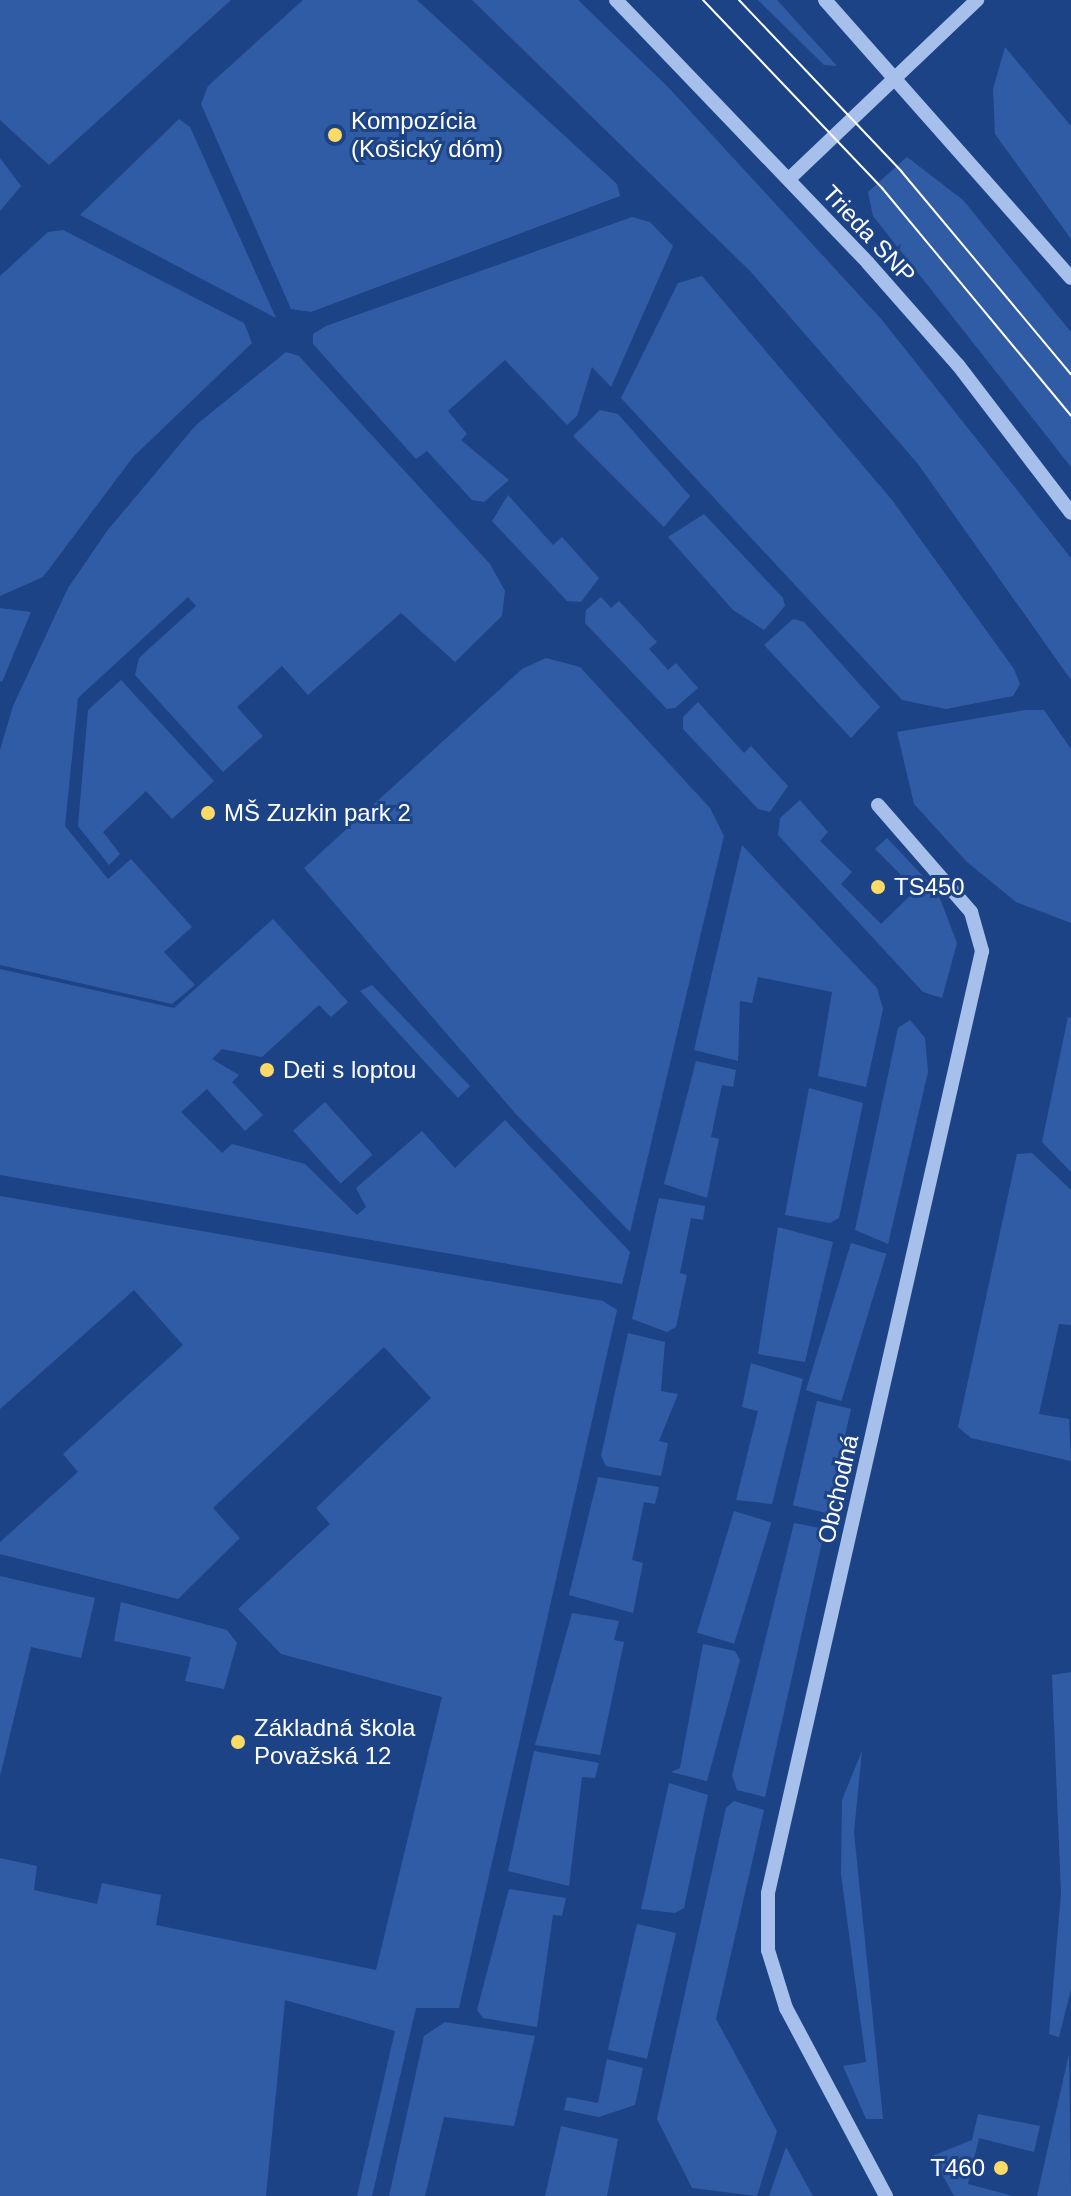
<!DOCTYPE html>
<meta charset="utf-8">
<style>
body{margin:0}
#map{position:relative;width:1071px;height:2196px;overflow:hidden;background:#1d4387;font-family:Helvetica,sans-serif}
div>[style]{position:absolute}
[style*='--x']{left:calc(var(--x)*1px);top:calc(var(--y)*1px);width:calc(var(--w)*1px);rotate:calc(var(--a)*1deg)}
.green>*{inset:0;background:#305ca5;transform-origin:0 0}
.minor>*{height:14px;margin:-7px;padding:0 7px;transform-origin:7px;border-radius:7px;background:#a6c0eb}
.tram>*{height:2px;margin:-1px;padding:0 1px;transform-origin:1px;border-radius:1px;background:#fff}
.dots>*{width:22px;height:22px;translate:-50% -50%;box-sizing:border-box;border:4px solid #1d4387;border-radius:50%}
span{translate:-50% -50%;white-space:nowrap;text-align:center;line-height:1.15;-webkit-text-stroke:6px #1d4387;paint-order:stroke}
.poi-label{font-size:24px;color:#fff}
.left{translate:0 -50%;text-align:left}
.right{translate:-100% -50%;text-align:right}
.street-label{font-size:24px;color:#fff}
</style>
<div id="map">
<div class="green">
<div style="clip-path:polygon(0 0,231px 0,49px 165px,0 120px)"></div>
<div style="clip-path:polygon(303px 0,417px 0,617px 184px,620px 196px,311px 312px,291px 309px,201px 104px,208px 86px)"></div>
<div style="clip-path:polygon(472px 0,578px 0,669px 88px,882px 320px,1071px 558px,1071px 680px,918px 464px,751px 272px)"></div>
<div style="clip-path:polygon(758px 0,777px 0,837px 66px,824px 65px)"></div>
<div style="clip-path:polygon(1005px 47px,1071px 126px,1071px 239px,995px 134px,993px 89px)"></div>
<div style="clip-path:polygon(179px 119px,190px 127px,276px 318px,80px 215px)"></div>
<div style="clip-path:polygon(907px 157px,963px 200px,1071px 332px,1071px 467px,873px 216px,868px 192px)"></div>
<div style="clip-path:polygon(0 158px,21px 186px,0 211px)"></div>
<div style="clip-path:polygon(632px 217px,650px 222px,673px 246px,611px 387px,592px 367px,577px 416px,567px 425px,505px 360px,448px 411px,467px 434px,461px 440px,509px 480px,484px 502px,472px 500px,427px 451px,416px 459px,313px 344px,313px 334px,326px 326px)"></div>
<div style="clip-path:polygon(63px 230px,244px 323px,252px 343px,133px 457px,43px 577px,0 596px,0 276px,48px 232px)"></div>
<div style="clip-path:polygon(702px 276px,892px 500px,1014px 669px,1020px 684px,1013px 696px,946px 709px,902px 700px,621px 398px,678px 283px)"></div>
<div style="clip-path:polygon(286px 352px,299px 356px,490px 564px,505px 591px,502px 616px,455px 662px,401px 613px,308px 695px,282px 666px,237px 707px,263px 736px,223px 772px,135px 675px,139px 658px,196px 606px,188px 597px,78px 698px,65px 826px,108px 879px,131px 859px,192px 927px,164px 952px,195px 985px,172px 1004px,0 965px,0 750px,13px 706px,68px 588px,107px 531px,196px 425px)"></div>
<div style="clip-path:polygon(600px 410px,618px 414px,690px 496px,664px 527px,573px 436px)"></div>
<div style="clip-path:polygon(508px 495px,553px 545px,562px 537px,599px 578px,581px 602px,567px 601px,492px 521px)"></div>
<div style="clip-path:polygon(704px 514px,783px 598px,785px 606px,764px 630px,733px 610px,668px 537px)"></div>
<div style="clip-path:polygon(601px 597px,611px 608px,619px 601px,657px 642px,649px 649px,668px 670px,676px 663px,698px 688px,675px 708px,667px 709px,585px 623px,586px 610px)"></div>
<div style="clip-path:polygon(0 608px,31px 612px,2px 682px,0 681px)"></div>
<div style="clip-path:polygon(793px 619px,804px 622px,880px 707px,851px 738px,764px 645px)"></div>
<div style="clip-path:polygon(546px 658px,580px 667px,710px 808px,724px 836px,630px 1232px,514px 1112px,304px 868px,522px 669px)"></div>
<div style="clip-path:polygon(121px 680px,214px 781px,172px 819px,146px 791px,103px 832px,120px 854px,109px 865px,78px 826px,88px 710px)"></div>
<div style="clip-path:polygon(698px 702px,744px 753px,751px 746px,788px 786px,770px 812px,758px 809px,683px 729px,683px 717px)"></div>
<div style="clip-path:polygon(1025px 710px,1044px 710px,1071px 749px,1071px 923px,1016px 902px,967px 862px,914px 804px,897px 732px)"></div>
<div style="clip-path:polygon(800px 800px,828px 832px,820px 841px,852px 872px,841px 884px,881px 924px,916px 890px,875px 849px,887px 838px,937px 891px,957px 943px,942px 998px,923px 992px,778px 835px,780px 818px)"></div>
<div style="clip-path:polygon(742px 845px,877px 988px,883px 1009px,866px 1087px,818px 1076px,832px 992px,758px 977px,752px 1003px,740px 1001px,738px 1061px,694px 1050px)"></div>
<div style="clip-path:polygon(273px 919px,348px 1002px,331px 1017px,319px 1005px,262px 1057px,222px 1049px,212px 1059px,239px 1075px,232px 1082px,263px 1115px,245px 1131px,207px 1089px,181px 1112px,222px 1153px,232px 1144px,305px 1164px,357px 1215px,366px 1207px,356px 1188px,422px 1131px,455px 1168px,505px 1120px,630px 1252px,622px 1284px,0 1175px,0 969px,174px 1008px)"></div>
<div style="clip-path:polygon(372px 985px,470px 1086px,458px 1098px,360px 991px)"></div>
<div style="clip-path:polygon(1068px 1017px,1071px 1018px,1071px 1172px,1042px 1142px)"></div>
<div style="clip-path:polygon(910px 1020px,925px 1038px,928px 1072px,888px 1244px,855px 1230px,898px 1028px)"></div>
<div style="clip-path:polygon(696px 1061px,736px 1070px,733px 1087px,722px 1085px,717px 1108px,711px 1137px,719px 1139px,707px 1198px,664px 1184px)"></div>
<div style="clip-path:polygon(809px 1088px,863px 1103px,839px 1218px,830px 1223px,785px 1215px)"></div>
<div style="left:325px;top:1102px;width:71px;height:43px;rotate:48deg"></div>
<div style="clip-path:polygon(1032px 1153px,1071px 1190px,1071px 1325px,1059px 1324px,1039px 1414px,1069px 1419px,1071px 1461px,971px 1438px,958px 1427px,1017px 1154px)"></div>
<div style="clip-path:polygon(0 1196px,603px 1301px,617px 1310px,459px 2008px,416px 2008px,372px 2196px,357px 2196px,395px 2031px,285px 2000px,266px 2196px,0 2196px,0 1858px,37px 1866px,34px 1890px,97px 1904px,102px 1883px,161px 1895px,156px 1925px,376px 1970px,442px 1697px,281px 1654px,238px 1609px,330px 1524px,316px 1508px,431px 1398px,384px 1347px,213px 1508px,240px 1538px,178px 1599px,0 1554px,0 1542px,78px 1472px,63px 1454px,183px 1345px,134px 1290px,0 1409px)"></div>
<div style="clip-path:polygon(659px 1198px,705px 1206px,703px 1220px,691px 1218px,680px 1273px,687px 1275px,676px 1327px,667px 1332px,632px 1319px)"></div>
<div style="clip-path:polygon(778px 1227px,833px 1242px,805px 1362px,758px 1354px)"></div>
<div style="left:851px;top:1243px;width:37px;height:154px;rotate:17deg"></div>
<div style="clip-path:polygon(628px 1333px,665px 1342px,661px 1391px,678px 1394px,659px 1441px,668px 1443px,661px 1476px,606px 1466px,601px 1456px)"></div>
<div style="clip-path:polygon(751px 1363px,803px 1379px,772px 1504px,736px 1500px,758px 1411px,742px 1407px)"></div>
<div style="left:817px;top:1401px;width:35px;height:107px;rotate:13deg"></div>
<div style="clip-path:polygon(598px 1477px,659px 1487px,655px 1504px,644px 1502px,638px 1532px,632px 1560px,643px 1563px,633px 1613px,569px 1595px)"></div>
<div style="left:734px;top:1511px;width:39px;height:127px;rotate:17deg"></div>
<div style="clip-path:polygon(794px 1523px,825px 1529px,765px 1797px,737px 1790px,732px 1775px)"></div>
<div style="clip-path:polygon(0 1576px,95px 1598px,81px 1658px,31px 1647px,0 1776px)"></div>
<div style="clip-path:polygon(121px 1602px,227px 1630px,237px 1643px,224px 1689px,185px 1681px,191px 1657px,114px 1641px)"></div>
<div style="clip-path:polygon(572px 1613px,619px 1621px,614px 1640px,624px 1642px,600px 1755px,535px 1745px)"></div>
<div style="clip-path:polygon(703px 1644px,735px 1651px,740px 1660px,707px 1781px,671px 1772px,680px 1768px)"></div>
<div style="clip-path:polygon(1071px 1672px,1071px 1989px,1059px 2037px,1049px 2034px,1061px 1894px,1052px 1675px)"></div>
<div style="clip-path:polygon(534px 1751px,599px 1763px,595px 1778px,582px 1777px,569px 1886px,508px 1871px)"></div>
<div style="clip-path:polygon(862px 1751px,854px 1832px,883px 2119px,866px 2119px,843px 2066px,866px 2062px,841px 1874px,842px 1800px)"></div>
<div style="clip-path:polygon(669px 1783px,708px 1795px,684px 1908px,675px 1913px,641px 1909px)"></div>
<div style="clip-path:polygon(734px 1801px,764px 1810px,716px 2019px,777px 2131px,757px 2196px,692px 2188px,657px 2119px,726px 1808px)"></div>
<div style="clip-path:polygon(509px 1889px,566px 1898px,562px 1916px,553px 1915px,537px 2027px,483px 2018px,477px 2010px)"></div>
<div style="left:637px;top:1924px;width:40px;height:129px;rotate:13deg"></div>
<div style="clip-path:polygon(445px 2022px,535px 2036px,514px 2126px,444px 2117px,425px 2196px,389px 2196px,424px 2036px)"></div>
<div style="clip-path:polygon(1069px 2054px,1071px 2196px,1037px 2196px)"></div>
<div style="clip-path:polygon(607px 2059px,643px 2068px,635px 2105px,599px 2117px,564px 2110px,567px 2097px,598px 2103px)"></div>
<div style="clip-path:polygon(978px 2114px,1040px 2126px,1034px 2152px,979px 2138px,968px 2184px,1013px 2196px,954px 2196px,932px 2156px,972px 2140px)"></div>
<div style="clip-path:polygon(561px 2126px,618px 2139px,607px 2196px,545px 2196px)"></div>
<div style="clip-path:polygon(786px 2147px,793px 2160px,813px 2196px,769px 2196px)"></div>
</div>
<div class="minor">
<div style="--x:616;--y:0;--w:364;--a:46.2"></div>
<div style="--x:868;--y:263;--w:136;--a:48.6"></div>
<div style="--x:958;--y:365;--w:186;--a:52.6"></div>
<div style="--x:825;--y:0;--w:371;--a:48.5"></div>
<div style="--x:789;--y:179;--w:260;--a:-43.6"></div>
<div style="--x:878;--y:805;--w:142;--a:49"></div>
<div style="--x:971;--y:912;--w:41;--a:74.2"></div>
<div style="--x:982;--y:951;--w:966;--a:102.8"></div>
<div style="--x:768;--y:1893;--w:57;--a:90"></div>
<div style="--x:768;--y:1950;--w:61;--a:72.8"></div>
<div style="--x:786;--y:2008;--w:213;--a:62"></div>
</div>
<div class="tram">
<div style="--x:703;--y:0;--w:260;--a:46.4"></div>
<div style="--x:882;--y:188;--w:296;--a:50.3"></div>
<div style="--x:739;--y:0;--w:236;--a:46.5"></div>
<div style="--x:901;--y:171;--w:265;--a:50.1"></div>
</div>
<div class="dots">
<div style="left:335px;top:135px;background:#fbdb65"></div>
<div style="left:208px;top:813px;background:#fbdb65"></div>
<div style="left:878px;top:887px;background:#fbdb65"></div>
<div style="left:267px;top:1070px;background:#fbdb65"></div>
<div style="left:238px;top:1742px;background:#fbdb65"></div>
<div style="left:1001px;top:2168px;background:#fbdb65"></div>
</div>
<div class="poi-label">
<span class="left" style="left:351px;top:135px">Kompozícia<br>(Košický dóm)</span>
<span class="left" style="left:224px;top:813px">MŠ Zuzkin park 2</span>
<span class="left" style="left:894px;top:887px">TS450</span>
<span class="left" style="left:283px;top:1070px">Deti s loptou</span>
<span class="left" style="left:254px;top:1742px">Základná škola<br>Považská 12</span>
<span class="right" style="left:985px;top:2168px">T460</span>
</div>
<div class="street-label">
<span style="left:869px;top:234px;rotate:47deg">Trieda SNP</span>
<span style="left:838px;top:1489px;rotate:-77deg">Obchodná</span>
</div>
</div>
